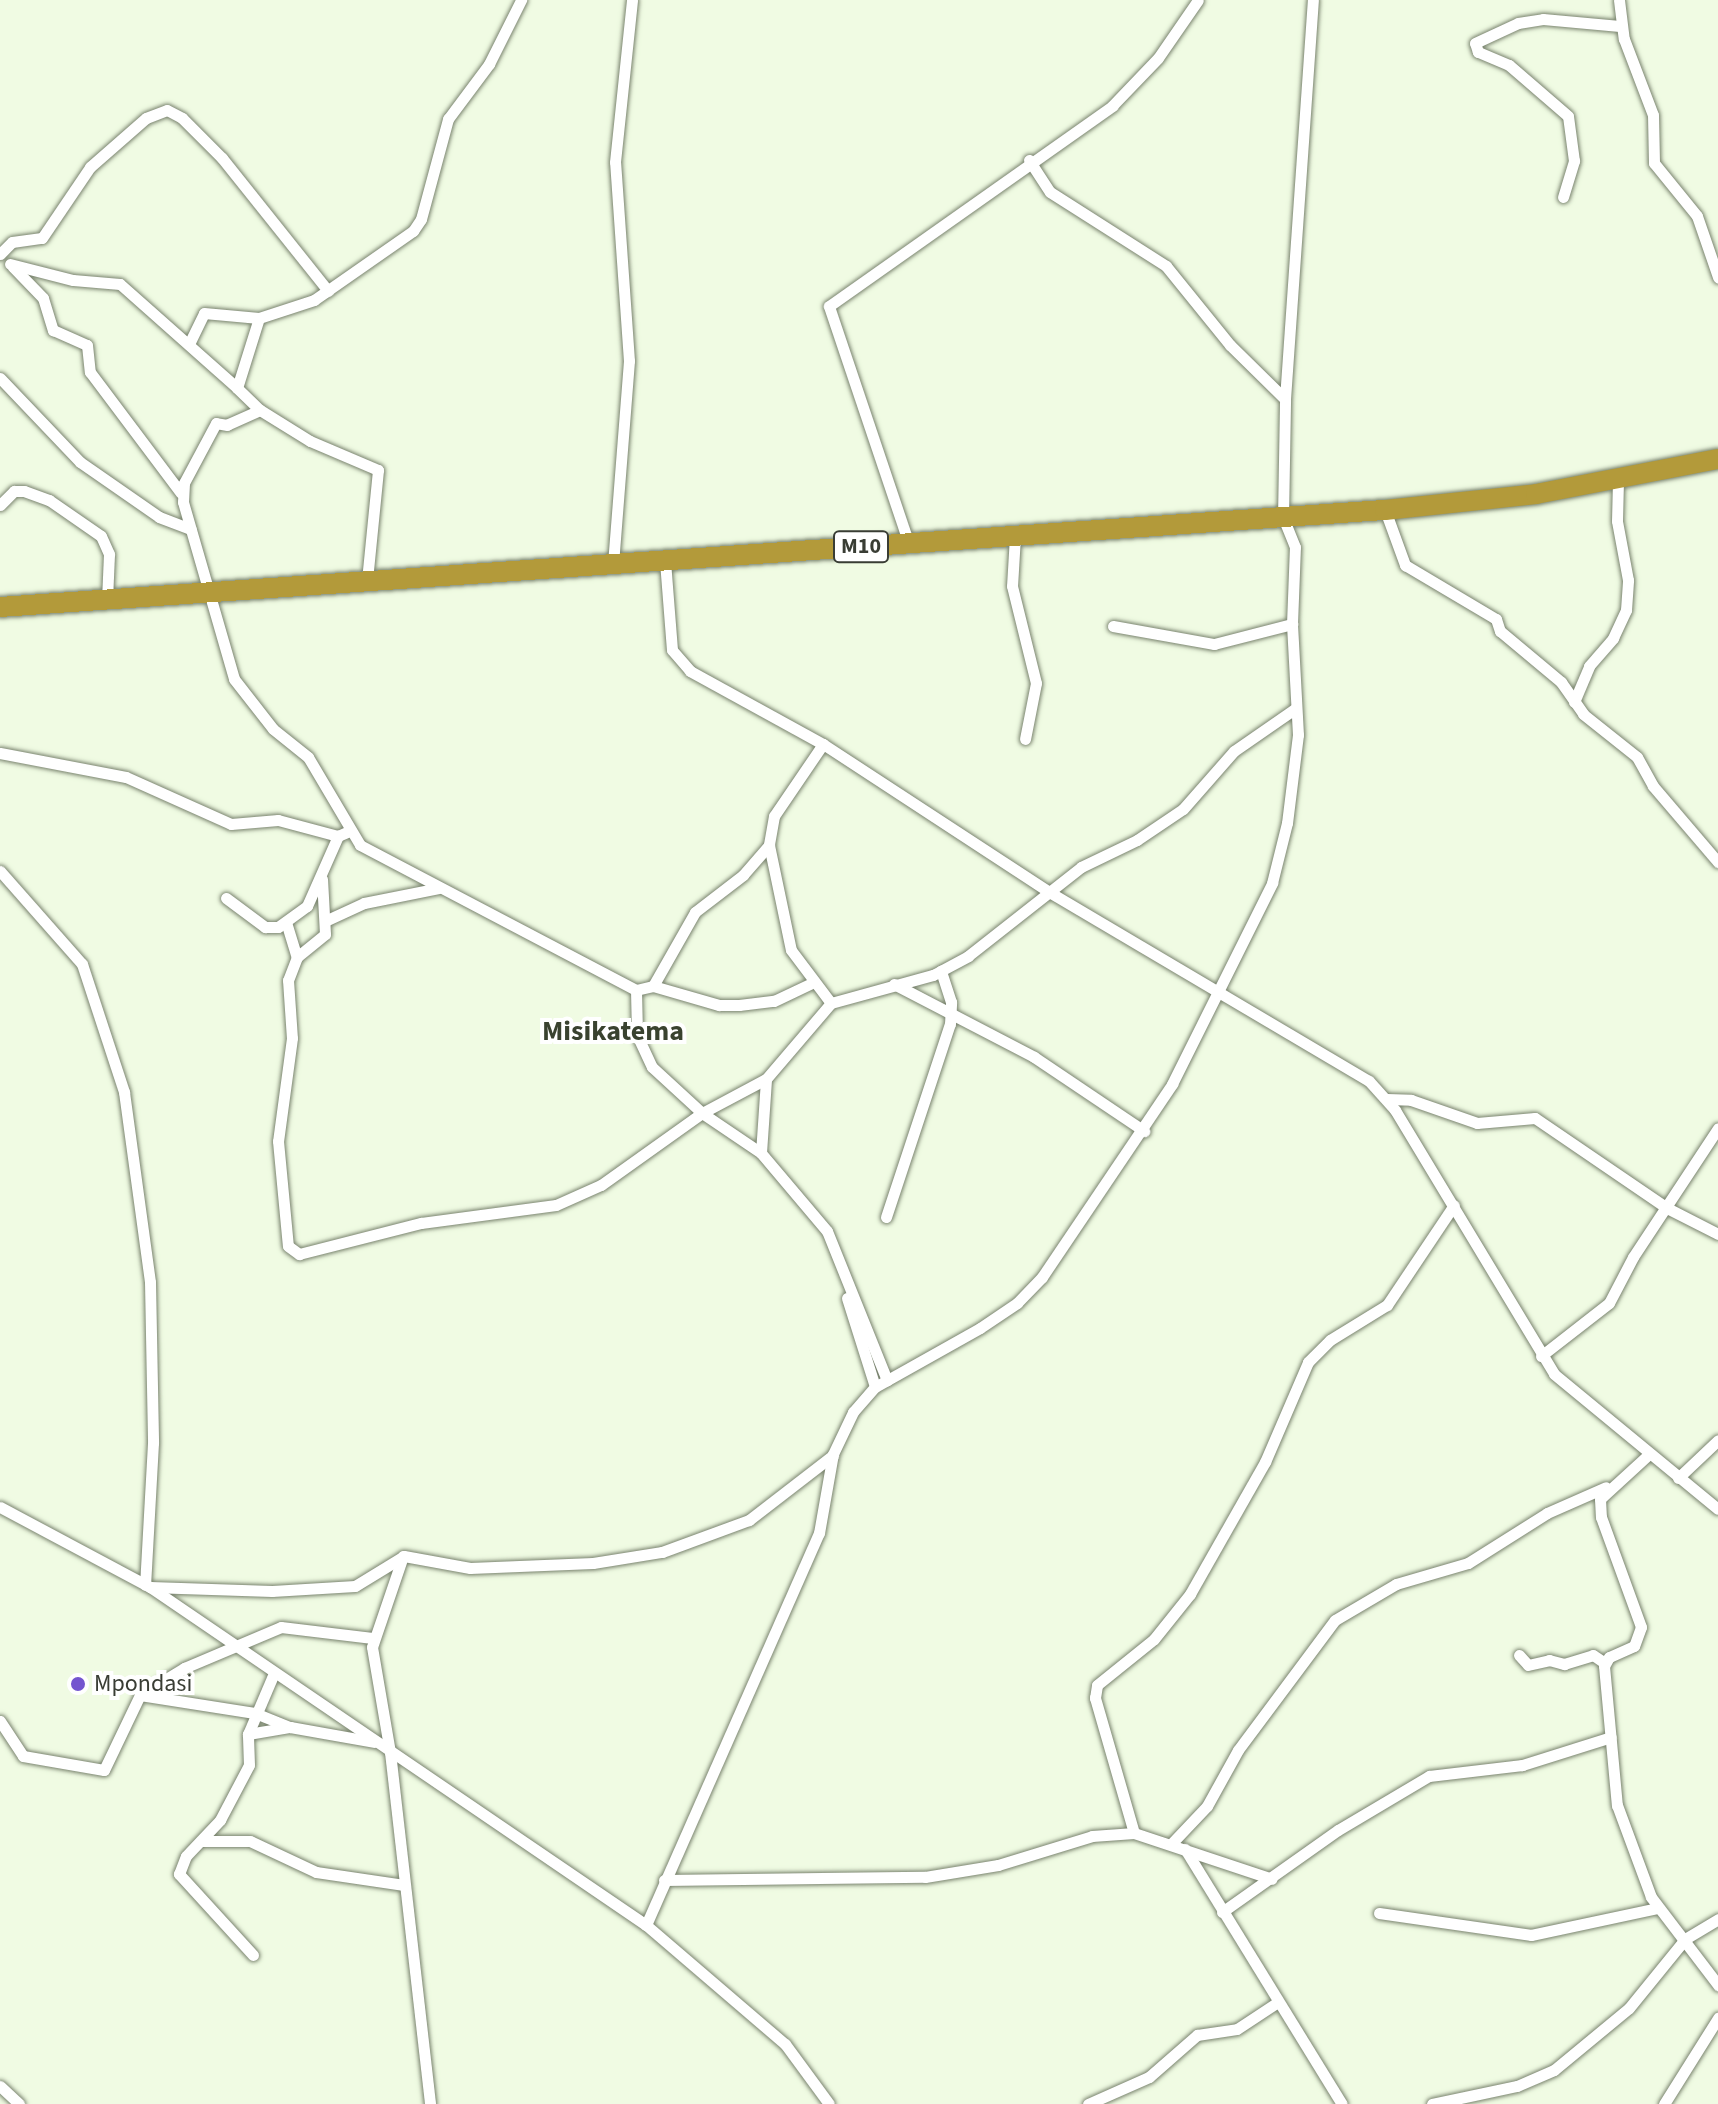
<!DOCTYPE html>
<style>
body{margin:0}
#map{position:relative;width:1718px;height:2104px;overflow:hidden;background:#f0fbe3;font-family:"Source Sans 3",sans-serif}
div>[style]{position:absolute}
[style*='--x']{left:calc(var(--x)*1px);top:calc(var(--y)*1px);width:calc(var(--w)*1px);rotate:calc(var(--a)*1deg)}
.roads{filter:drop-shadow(0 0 2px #79836e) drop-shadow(0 0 2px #79836e)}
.street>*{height:11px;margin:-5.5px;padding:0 5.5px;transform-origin:5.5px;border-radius:5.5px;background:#fff}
.highway>*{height:20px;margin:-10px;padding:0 10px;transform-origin:10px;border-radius:10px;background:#b39a3a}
.dots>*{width:22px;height:22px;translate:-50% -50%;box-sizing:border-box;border:4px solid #fff;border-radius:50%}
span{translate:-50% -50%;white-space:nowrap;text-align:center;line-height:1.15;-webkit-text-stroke:8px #fff;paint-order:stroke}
.shield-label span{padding:2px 6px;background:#fff;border:2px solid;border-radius:6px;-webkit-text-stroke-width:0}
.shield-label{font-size:22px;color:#393d34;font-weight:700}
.poi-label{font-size:24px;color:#393d34}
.left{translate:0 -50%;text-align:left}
.quarter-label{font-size:28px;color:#39422f;font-weight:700}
</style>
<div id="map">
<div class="roads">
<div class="street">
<div style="--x:1619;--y:0;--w:39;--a:83"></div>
<div style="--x:1624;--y:39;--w:81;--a:69.1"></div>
<div style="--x:1653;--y:115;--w:48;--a:88.8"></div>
<div style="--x:1654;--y:163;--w:68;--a:50.9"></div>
<div style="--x:1697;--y:216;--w:65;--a:71"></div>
<div style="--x:1029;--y:160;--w:38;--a:57"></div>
<div style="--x:1050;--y:192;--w:138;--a:32.5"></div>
<div style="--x:1166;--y:266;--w:102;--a:51"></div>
<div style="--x:1230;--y:345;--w:77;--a:44.5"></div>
<div style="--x:1563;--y:197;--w:38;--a:-73"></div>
<div style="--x:1574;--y:161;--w:45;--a:-97.6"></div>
<div style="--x:1568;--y:116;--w:78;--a:-139.2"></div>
<div style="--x:1509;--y:65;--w:34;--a:-157"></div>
<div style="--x:1478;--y:52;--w:9;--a:-108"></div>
<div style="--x:1475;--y:43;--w:47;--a:-24.9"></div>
<div style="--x:1518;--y:23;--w:25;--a:-9"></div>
<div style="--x:1543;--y:19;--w:77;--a:5.2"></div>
<div style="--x:0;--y:254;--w:17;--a:-45"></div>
<div style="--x:12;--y:242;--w:30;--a:-8"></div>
<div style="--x:42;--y:238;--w:86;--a:-55.9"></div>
<div style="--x:90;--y:167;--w:74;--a:-41.2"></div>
<div style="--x:146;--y:118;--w:22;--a:-21"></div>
<div style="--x:167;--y:110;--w:17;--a:28"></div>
<div style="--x:182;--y:118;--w:57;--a:45"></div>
<div style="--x:222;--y:158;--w:170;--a:51.4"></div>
<div style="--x:10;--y:264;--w:65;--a:14.3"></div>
<div style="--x:73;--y:280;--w:47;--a:4.9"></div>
<div style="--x:120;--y:284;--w:157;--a:41.6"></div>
<div style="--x:237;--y:388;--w:73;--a:-72.6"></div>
<div style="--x:13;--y:267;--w:43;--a:45.9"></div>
<div style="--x:43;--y:298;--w:34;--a:73"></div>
<div style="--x:53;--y:330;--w:37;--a:24"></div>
<div style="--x:87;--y:345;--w:27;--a:84"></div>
<div style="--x:90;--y:372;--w:151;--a:53.1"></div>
<div style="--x:189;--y:344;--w:34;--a:-64"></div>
<div style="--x:204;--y:313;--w:55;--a:5.2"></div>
<div style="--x:259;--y:318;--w:58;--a:-18.1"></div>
<div style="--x:314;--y:300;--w:121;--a:-34.9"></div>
<div style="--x:413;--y:231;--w:14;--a:-56"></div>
<div style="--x:421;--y:219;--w:104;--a:-74.9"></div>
<div style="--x:448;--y:119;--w:69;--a:-53.3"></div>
<div style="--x:489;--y:64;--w:72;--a:-63.4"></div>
<div style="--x:0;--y:378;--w:116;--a:46.4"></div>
<div style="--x:80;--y:462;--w:96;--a:34.8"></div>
<div style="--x:159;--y:517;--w:34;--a:21"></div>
<div style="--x:237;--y:388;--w:32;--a:44"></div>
<div style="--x:260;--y:410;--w:59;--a:31.8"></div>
<div style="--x:310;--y:441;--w:74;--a:23.1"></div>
<div style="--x:378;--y:470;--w:111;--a:95.7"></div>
<div style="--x:260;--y:410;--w:36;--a:156"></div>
<div style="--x:227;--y:425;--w:11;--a:-170"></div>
<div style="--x:216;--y:423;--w:68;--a:118.1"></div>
<div style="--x:184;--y:483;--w:19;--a:93"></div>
<div style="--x:183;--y:502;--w:184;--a:73.9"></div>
<div style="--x:234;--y:679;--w:63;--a:52"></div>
<div style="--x:273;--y:729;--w:45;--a:38.7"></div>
<div style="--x:308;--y:757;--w:102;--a:59.4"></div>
<div style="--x:360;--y:845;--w:312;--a:27.7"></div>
<div style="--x:636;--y:990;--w:17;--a:-13"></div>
<div style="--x:653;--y:986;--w:69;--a:16.1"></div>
<div style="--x:719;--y:1005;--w:20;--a:0"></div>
<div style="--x:739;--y:1005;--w:35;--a:-7"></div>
<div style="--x:774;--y:1001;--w:44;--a:-25.4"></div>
<div style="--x:0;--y:505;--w:20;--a:-45"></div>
<div style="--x:14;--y:491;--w:10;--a:0"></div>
<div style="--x:24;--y:491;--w:27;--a:20"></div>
<div style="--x:49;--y:500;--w:63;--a:34.7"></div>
<div style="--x:101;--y:536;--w:20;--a:66"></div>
<div style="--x:109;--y:554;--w:46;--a:92.5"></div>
<div style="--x:1385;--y:510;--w:59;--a:70"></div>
<div style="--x:1405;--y:565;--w:106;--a:30.7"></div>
<div style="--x:1496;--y:619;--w:13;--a:72"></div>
<div style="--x:1500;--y:631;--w:80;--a:39.9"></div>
<div style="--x:1561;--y:682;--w:39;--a:55"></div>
<div style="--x:1583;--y:714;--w:69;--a:38.5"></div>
<div style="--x:1637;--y:757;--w:33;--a:61"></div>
<div style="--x:1653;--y:786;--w:100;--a:49.5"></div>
<div style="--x:1015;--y:536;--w:50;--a:93.4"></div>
<div style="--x:1012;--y:586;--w:100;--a:76.1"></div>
<div style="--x:1036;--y:683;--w:57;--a:101.1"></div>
<div style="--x:909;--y:544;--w:251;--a:-108.6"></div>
<div style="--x:829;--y:306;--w:347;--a:-35.2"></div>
<div style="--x:1112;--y:106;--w:66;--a:-46.2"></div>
<div style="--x:1158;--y:58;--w:70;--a:-55.4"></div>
<div style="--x:665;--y:561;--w:89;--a:85.5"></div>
<div style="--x:672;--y:650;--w:28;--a:49"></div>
<div style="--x:690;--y:671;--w:152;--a:28.8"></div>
<div style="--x:823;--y:744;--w:272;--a:33.2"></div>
<div style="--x:1051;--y:893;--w:369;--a:30.6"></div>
<div style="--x:1369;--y:1081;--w:39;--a:48"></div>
<div style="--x:1395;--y:1110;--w:308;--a:58.9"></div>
<div style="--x:1554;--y:1374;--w:212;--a:39.5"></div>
<div style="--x:613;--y:564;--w:204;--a:-85.5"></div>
<div style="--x:629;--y:361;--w:199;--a:-94"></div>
<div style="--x:615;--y:162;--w:163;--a:-84"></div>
<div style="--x:1113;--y:626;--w:103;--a:10.1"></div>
<div style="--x:1214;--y:644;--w:81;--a:-14.4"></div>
<div style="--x:1574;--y:702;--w:39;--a:-67"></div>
<div style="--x:1589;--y:666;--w:37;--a:-49"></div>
<div style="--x:1613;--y:638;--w:31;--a:-65"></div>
<div style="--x:1626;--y:610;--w:30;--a:-86"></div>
<div style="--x:1628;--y:580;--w:60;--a:-100.6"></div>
<div style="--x:1617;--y:521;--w:41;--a:-88.6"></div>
<div style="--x:823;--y:744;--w:87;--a:124.2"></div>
<div style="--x:774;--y:816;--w:29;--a:100"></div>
<div style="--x:769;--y:845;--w:107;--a:78.2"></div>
<div style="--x:791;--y:950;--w:66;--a:53"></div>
<div style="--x:0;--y:753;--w:128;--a:10.8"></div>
<div style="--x:126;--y:777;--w:115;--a:24.1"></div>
<div style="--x:231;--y:824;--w:47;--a:-4.9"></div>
<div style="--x:278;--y:820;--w:62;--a:14.9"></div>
<div style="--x:338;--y:836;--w:12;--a:-24"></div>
<div style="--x:0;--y:871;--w:124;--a:48.6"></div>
<div style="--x:82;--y:964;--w:135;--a:71.8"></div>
<div style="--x:124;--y:1092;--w:192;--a:82.2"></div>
<div style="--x:150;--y:1282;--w:161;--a:88.9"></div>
<div style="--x:153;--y:1443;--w:142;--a:93.2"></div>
<div style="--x:226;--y:898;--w:49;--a:36.6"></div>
<div style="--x:265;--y:927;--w:13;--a:0"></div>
<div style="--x:278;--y:927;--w:36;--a:-36"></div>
<div style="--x:307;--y:906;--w:77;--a:-66.1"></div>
<div style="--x:325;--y:921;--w:43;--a:-24.8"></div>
<div style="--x:364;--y:903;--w:76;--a:-11.3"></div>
<div style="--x:286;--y:922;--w:37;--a:73"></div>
<div style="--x:297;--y:957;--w:25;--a:111"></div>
<div style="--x:288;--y:980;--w:58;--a:86.1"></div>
<div style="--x:292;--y:1038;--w:104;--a:97.7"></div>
<div style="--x:278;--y:1141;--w:105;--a:84.6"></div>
<div style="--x:288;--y:1246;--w:14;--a:36"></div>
<div style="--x:299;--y:1254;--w:126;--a:-14.3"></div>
<div style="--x:421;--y:1223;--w:136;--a:-7.6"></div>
<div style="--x:556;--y:1205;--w:49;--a:-24"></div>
<div style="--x:601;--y:1185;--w:124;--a:-35.5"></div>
<div style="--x:702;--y:1113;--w:72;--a:-28"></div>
<div style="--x:766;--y:1079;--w:100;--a:-49.5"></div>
<div style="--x:831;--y:1003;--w:106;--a:-15.4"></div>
<div style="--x:933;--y:975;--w:40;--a:-28"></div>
<div style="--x:968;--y:956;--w:144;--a:-38.2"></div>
<div style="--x:1081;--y:867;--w:62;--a:-25.7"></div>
<div style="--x:1137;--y:840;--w:55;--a:-34"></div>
<div style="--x:1183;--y:809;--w:77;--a:-48.7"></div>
<div style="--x:1234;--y:751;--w:75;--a:-34.7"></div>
<div style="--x:297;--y:957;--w:36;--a:-39"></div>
<div style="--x:325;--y:934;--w:55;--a:-93.1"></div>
<div style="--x:894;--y:984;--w:158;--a:27.5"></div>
<div style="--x:1034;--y:1057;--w:133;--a:33.9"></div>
<div style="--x:653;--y:986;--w:85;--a:-60.4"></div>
<div style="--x:695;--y:912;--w:61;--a:-37.6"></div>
<div style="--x:743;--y:875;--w:40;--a:-49"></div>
<div style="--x:636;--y:990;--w:45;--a:88.7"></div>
<div style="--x:637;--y:1035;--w:35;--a:65"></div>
<div style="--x:652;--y:1067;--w:68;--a:42.6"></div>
<div style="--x:702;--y:1113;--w:71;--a:34.1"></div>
<div style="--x:761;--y:1153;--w:102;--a:49.8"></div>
<div style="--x:827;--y:1231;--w:161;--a:68.1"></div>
<div style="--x:1387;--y:1099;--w:24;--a:2"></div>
<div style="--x:1411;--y:1100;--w:70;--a:19.2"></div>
<div style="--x:1477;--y:1123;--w:58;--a:-4.9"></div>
<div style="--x:1535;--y:1118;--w:160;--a:34.3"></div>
<div style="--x:1667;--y:1208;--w:57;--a:27"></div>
<div style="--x:761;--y:1153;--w:74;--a:-86.1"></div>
<div style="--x:886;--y:1217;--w:203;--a:-71.7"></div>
<div style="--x:950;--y:1024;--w:22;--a:-87"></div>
<div style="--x:951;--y:1002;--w:33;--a:-108"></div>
<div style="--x:847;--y:1298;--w:93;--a:72.5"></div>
<div style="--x:1541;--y:1356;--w:86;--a:-37.9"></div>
<div style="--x:1609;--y:1303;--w:52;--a:-62.4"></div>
<div style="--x:1633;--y:1257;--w:154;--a:-56.6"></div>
<div style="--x:1648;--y:1455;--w:65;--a:137.5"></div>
<div style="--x:1600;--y:1499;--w:18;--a:87"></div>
<div style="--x:1601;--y:1517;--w:117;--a:70"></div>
<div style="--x:1641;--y:1627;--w:20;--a:110"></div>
<div style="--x:1634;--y:1646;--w:27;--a:156"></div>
<div style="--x:1609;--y:1657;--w:10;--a:119"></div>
<div style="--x:1604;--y:1666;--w:140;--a:84.7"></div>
<div style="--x:1617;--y:1805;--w:98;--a:69.7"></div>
<div style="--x:1651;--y:1897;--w:111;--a:52.7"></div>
<div style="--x:1678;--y:1478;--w:55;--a:-43.5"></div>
<div style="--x:0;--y:1507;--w:170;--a:28.1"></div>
<div style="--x:150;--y:1587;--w:600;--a:34.27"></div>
<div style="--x:646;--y:1925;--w:183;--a:40.6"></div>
<div style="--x:785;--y:2044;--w:74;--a:53.7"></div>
<div style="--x:403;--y:1556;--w:96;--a:108.8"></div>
<div style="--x:372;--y:1647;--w:107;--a:80.3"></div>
<div style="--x:390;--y:1752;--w:354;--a:83.5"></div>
<div style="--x:150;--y:1587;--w:122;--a:1.9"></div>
<div style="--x:272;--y:1591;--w:83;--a:-3.4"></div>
<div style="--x:355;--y:1586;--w:57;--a:-31.5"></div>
<div style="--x:404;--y:1556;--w:67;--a:10.3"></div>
<div style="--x:470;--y:1568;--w:123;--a:-2.3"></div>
<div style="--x:593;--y:1563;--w:70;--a:-9.1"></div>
<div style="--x:662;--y:1552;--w:93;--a:-20.2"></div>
<div style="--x:749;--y:1520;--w:106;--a:-37.7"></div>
<div style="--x:1519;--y:1655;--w:13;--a:48"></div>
<div style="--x:1528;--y:1665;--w:22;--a:-13"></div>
<div style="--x:1549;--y:1660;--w:16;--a:15"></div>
<div style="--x:1564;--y:1664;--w:30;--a:-17"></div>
<div style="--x:1593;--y:1655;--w:14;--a:34"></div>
<div style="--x:140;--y:1695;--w:116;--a:8.9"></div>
<div style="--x:255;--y:1713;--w:38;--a:22"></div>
<div style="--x:290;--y:1727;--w:85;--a:10.1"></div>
<div style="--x:0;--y:1721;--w:42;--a:56.7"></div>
<div style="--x:23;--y:1756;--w:82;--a:9.8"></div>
<div style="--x:104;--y:1770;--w:83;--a:-64.4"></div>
<div style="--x:140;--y:1695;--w:52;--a:-31.5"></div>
<div style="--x:184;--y:1668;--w:105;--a:-22.9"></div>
<div style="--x:281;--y:1627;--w:92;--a:6.9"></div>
<div style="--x:248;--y:1734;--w:43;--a:-9.5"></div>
<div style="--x:1134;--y:1833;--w:141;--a:-106.1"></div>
<div style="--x:1095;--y:1698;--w:13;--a:-81"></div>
<div style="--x:1097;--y:1685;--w:73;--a:-38.9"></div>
<div style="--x:1154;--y:1639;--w:58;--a:-51.3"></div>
<div style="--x:1190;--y:1594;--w:152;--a:-60.4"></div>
<div style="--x:1265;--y:1462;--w:109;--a:-66.7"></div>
<div style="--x:1308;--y:1362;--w:31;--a:-45"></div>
<div style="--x:1330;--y:1340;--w:67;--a:-31.6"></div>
<div style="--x:1387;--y:1305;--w:120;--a:-56.2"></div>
<div style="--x:201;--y:1841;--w:49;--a:0"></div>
<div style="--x:250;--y:1841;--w:73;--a:25.2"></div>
<div style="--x:316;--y:1872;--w:89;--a:8.4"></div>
<div style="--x:1171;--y:1844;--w:52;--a:-46.5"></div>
<div style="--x:1207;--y:1806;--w:64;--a:-61"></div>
<div style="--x:1238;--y:1750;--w:162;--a:-53.3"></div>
<div style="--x:1335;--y:1620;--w:71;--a:-30.5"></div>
<div style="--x:1396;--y:1584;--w:75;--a:-16.3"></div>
<div style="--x:1468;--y:1563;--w:93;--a:-32.3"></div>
<div style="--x:1547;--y:1513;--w:64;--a:-23.8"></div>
<div style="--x:1185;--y:1849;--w:299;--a:58.4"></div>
<div style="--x:664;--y:1880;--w:261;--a:-0.7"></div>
<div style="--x:925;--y:1877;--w:74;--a:-9.3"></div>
<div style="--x:998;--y:1865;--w:98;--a:-17.1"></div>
<div style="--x:1092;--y:1836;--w:42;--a:-4.1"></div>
<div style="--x:1134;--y:1833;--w:145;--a:18.4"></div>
<div style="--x:1222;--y:1912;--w:142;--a:-35.3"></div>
<div style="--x:1338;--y:1830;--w:106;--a:-30.7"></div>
<div style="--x:1429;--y:1776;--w:94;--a:-6.7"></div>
<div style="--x:1522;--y:1765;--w:93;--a:-17.5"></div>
<div style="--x:1379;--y:1913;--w:154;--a:8.2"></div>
<div style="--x:1531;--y:1935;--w:130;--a:-12"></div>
<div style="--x:646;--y:1925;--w:428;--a:-66.2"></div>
<div style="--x:819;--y:1533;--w:80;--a:-80"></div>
<div style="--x:833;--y:1454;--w:47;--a:-64.5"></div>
<div style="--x:853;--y:1412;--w:33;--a:-49"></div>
<div style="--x:875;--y:1387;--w:120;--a:-29.3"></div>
<div style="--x:980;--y:1328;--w:45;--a:-34"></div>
<div style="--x:1017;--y:1303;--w:36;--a:-46"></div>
<div style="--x:1042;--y:1277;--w:233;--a:-56"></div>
<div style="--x:1172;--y:1084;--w:225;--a:-63.5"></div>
<div style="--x:1272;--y:883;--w:62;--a:-76"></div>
<div style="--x:1287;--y:823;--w:89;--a:-82.9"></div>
<div style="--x:1298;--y:735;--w:111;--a:-93.1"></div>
<div style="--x:1292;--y:624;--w:77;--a:-87.8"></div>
<div style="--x:1295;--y:547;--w:31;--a:-112"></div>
<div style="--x:1283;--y:518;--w:119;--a:-89"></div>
<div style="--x:1285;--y:399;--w:400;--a:-86"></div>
<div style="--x:253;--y:1955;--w:110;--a:-132.4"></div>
<div style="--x:179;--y:1874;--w:19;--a:-69"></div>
<div style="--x:186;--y:1856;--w:50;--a:-46.6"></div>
<div style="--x:220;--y:1820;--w:62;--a:-62.2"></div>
<div style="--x:249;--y:1765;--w:31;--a:-92"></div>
<div style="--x:248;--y:1734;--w:66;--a:-66.9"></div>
<div style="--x:0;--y:2086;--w:26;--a:43"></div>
<div style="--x:1088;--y:2104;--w:67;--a:-23.9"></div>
<div style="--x:1149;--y:2077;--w:64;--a:-41.2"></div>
<div style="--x:1197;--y:2035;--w:40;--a:-8.5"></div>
<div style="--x:1237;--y:2029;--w:49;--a:-33.4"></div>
<div style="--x:1432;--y:2104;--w:87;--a:-12"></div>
<div style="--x:1517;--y:2086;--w:40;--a:-23.4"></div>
<div style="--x:1554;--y:2070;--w:97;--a:-39.6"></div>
<div style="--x:1629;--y:2008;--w:89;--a:-50.9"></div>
<div style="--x:1685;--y:1939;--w:39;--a:-31"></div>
<div style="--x:1664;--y:2104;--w:102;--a:-57.9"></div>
</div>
<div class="highway">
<div style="--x:0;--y:607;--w:1388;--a:-4.01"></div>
<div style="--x:1385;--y:510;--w:152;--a:-6"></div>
<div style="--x:1536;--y:494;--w:185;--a:-10.9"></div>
</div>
</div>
<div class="dots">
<div style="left:78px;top:1684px;background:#7455cf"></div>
</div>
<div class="shield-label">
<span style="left:861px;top:547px">M10</span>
</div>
<div class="poi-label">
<span class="left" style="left:94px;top:1684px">Mpondasi</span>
</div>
<div class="quarter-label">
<span style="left:613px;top:1031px">Misikatema</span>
</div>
</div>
